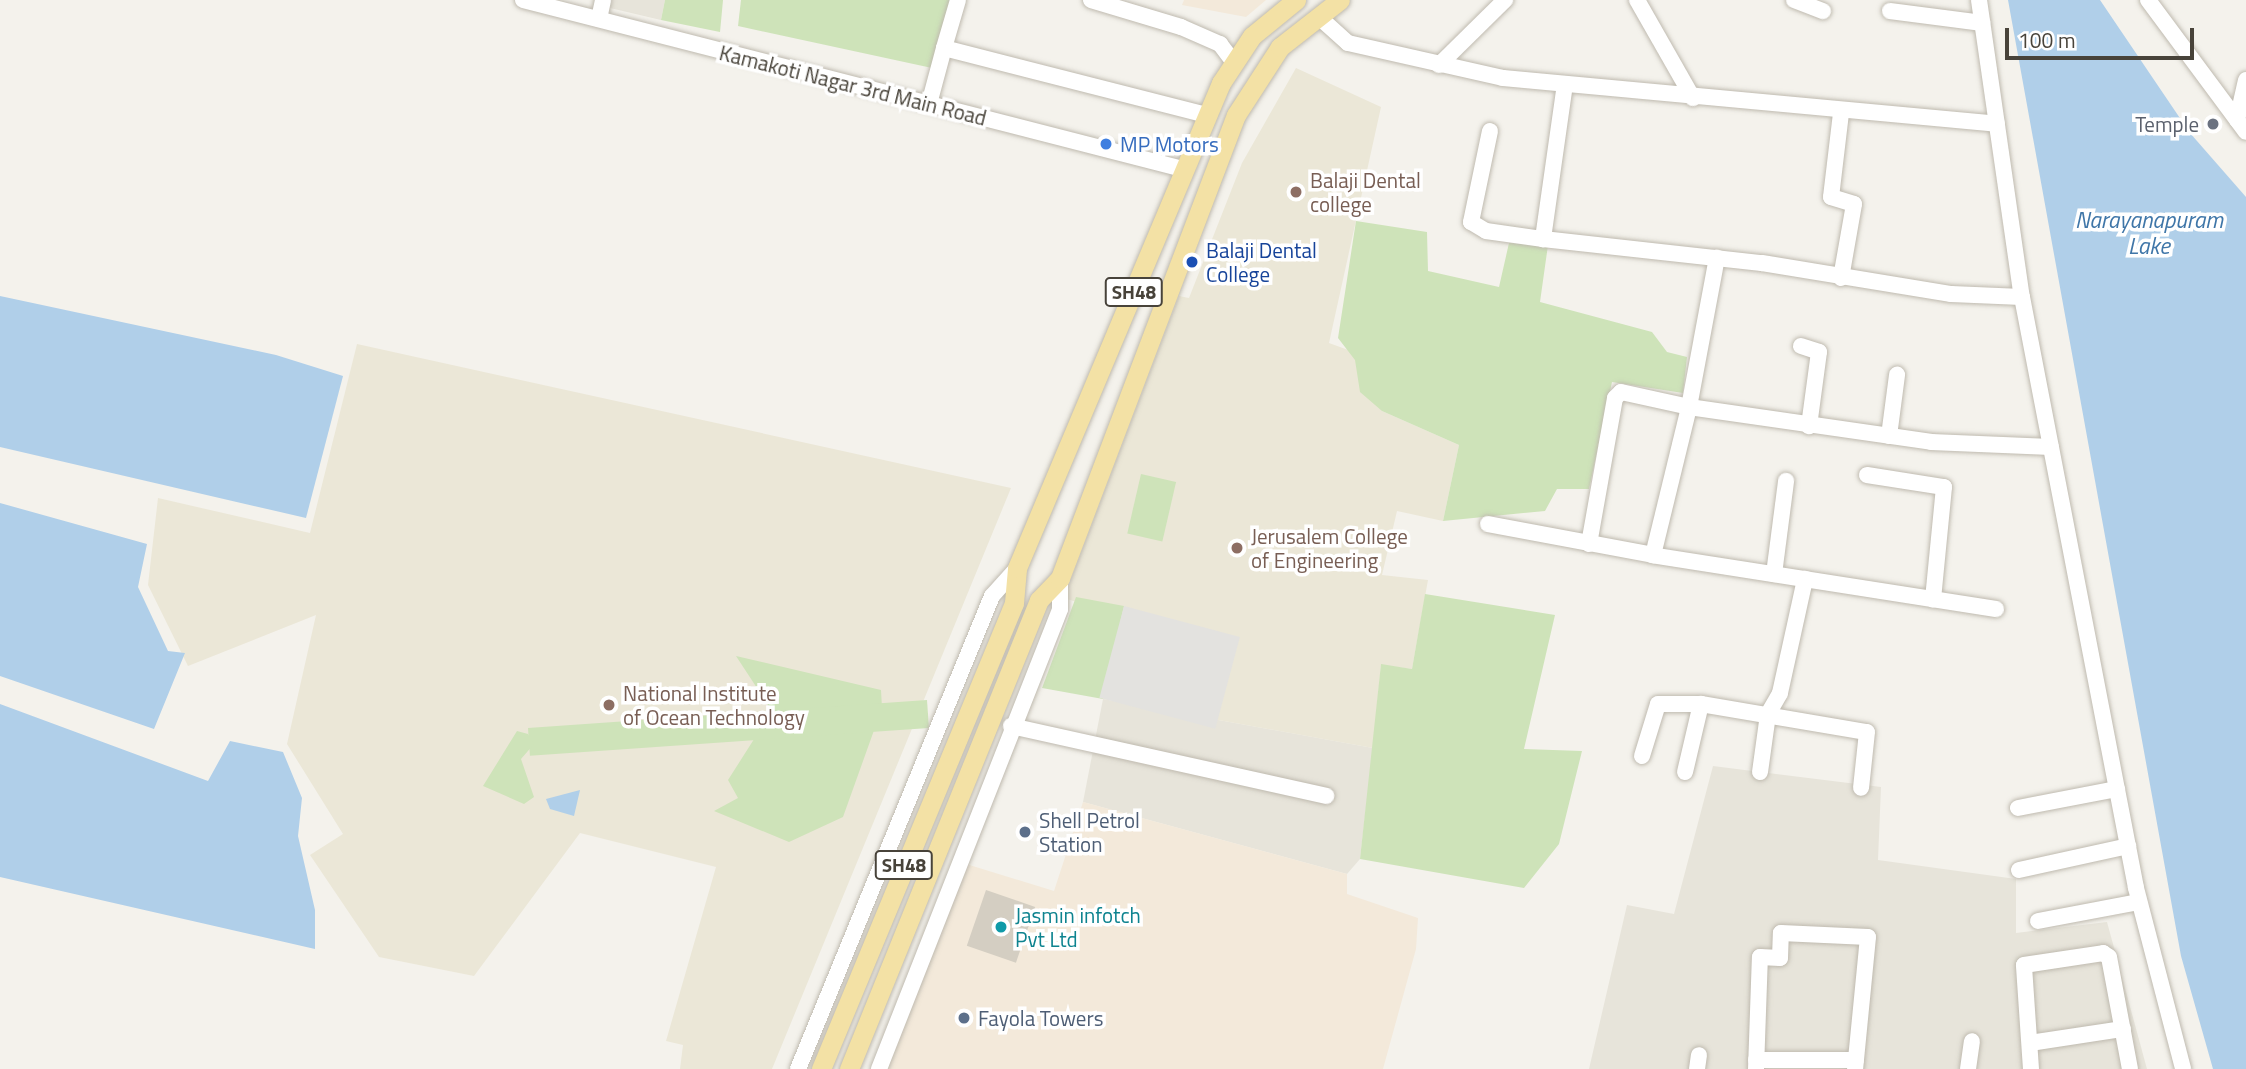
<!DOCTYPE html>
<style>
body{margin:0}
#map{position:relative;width:2246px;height:1069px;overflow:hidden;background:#f4f2ec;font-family:"Titillium Web",sans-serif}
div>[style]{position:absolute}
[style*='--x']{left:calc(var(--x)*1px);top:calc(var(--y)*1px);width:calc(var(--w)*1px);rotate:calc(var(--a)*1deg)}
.residential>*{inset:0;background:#e7e4da}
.commercial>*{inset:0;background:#f3e9da}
.education>*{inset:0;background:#ebe7d7}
.green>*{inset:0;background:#cee3b9;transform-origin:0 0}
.parking>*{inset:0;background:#e3e2df;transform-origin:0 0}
.water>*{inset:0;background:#b0cfe9}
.building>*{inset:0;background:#d4cec2;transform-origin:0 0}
.roads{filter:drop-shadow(0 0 2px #bfbaaf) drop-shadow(0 0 2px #bfbaaf)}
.minor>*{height:16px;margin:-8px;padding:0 8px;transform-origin:8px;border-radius:8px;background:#fff}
.major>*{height:19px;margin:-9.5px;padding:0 9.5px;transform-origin:9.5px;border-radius:9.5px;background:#f3e1a5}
.dots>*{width:19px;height:19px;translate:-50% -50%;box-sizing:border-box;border:4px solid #fff;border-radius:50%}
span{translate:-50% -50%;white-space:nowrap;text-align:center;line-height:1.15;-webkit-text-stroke:7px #fff;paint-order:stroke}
.shield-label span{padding:2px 5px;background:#fff;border:2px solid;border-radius:5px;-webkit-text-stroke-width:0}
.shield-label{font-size:19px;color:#48433a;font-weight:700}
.street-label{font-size:21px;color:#48433a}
.worship-label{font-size:21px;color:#5b616d}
.right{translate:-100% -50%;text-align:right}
.shop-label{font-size:21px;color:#366cbe}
.left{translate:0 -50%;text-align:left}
.education-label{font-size:21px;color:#785e54}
.transit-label{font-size:21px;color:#164399}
.service-label{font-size:21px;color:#4e5e75}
.culture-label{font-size:21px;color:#0d838f}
.water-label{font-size:23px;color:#3f76a8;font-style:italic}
.scale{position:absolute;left:2005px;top:28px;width:189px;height:32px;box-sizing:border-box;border:4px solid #48433a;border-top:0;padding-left:9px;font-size:21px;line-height:24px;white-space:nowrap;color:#48433a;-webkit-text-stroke:5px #fff;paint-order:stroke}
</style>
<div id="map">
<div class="residential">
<div style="clip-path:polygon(612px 0,665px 0,661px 20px,610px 8px)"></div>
<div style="clip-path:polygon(1103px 699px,1373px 748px,1360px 859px,1347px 874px,1083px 802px)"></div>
<div style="clip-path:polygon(1713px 766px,1881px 787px,1878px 860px,2016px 879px,2016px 933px,2107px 922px,2147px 1069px,1589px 1069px,1627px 905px,1674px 914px)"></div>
</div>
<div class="commercial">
<div style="clip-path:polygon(1184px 0,1266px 0,1246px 17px,1182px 5px)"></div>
<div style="clip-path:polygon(1083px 802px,1347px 874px,1347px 894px,1418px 918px,1416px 949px,1383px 1069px,886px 1069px,963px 863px,1054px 891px)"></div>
</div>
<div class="education">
<div style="clip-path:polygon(1296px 68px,1381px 107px,1329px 343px,1362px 355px,1382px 411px,1459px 445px,1443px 521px,1397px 511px,1382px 575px,1428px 580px,1412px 669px,1381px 665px,1373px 748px,1103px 699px,1121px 616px,1064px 598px,1179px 296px,1189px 298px,1242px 163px)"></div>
<div style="clip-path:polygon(357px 344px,1011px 488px,772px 1069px,680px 1069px,683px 1045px,666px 1041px,716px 867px,580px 833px,474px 976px,379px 957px,310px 855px,343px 834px,287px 744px,316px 615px,188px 666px,148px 585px,158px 498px,310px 533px)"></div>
</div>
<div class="green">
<div style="clip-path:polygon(665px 0,723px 0,720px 32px,661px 20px)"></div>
<div style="clip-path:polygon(741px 0,953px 0,932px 68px,738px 26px)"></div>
<div style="clip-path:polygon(1356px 221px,1427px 232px,1428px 271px,1499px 287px,1509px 243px,1548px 245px,1540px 302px,1652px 332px,1667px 352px,1687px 357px,1683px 393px,1612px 382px,1589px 489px,1557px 489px,1545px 511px,1443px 521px,1459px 445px,1382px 411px,1360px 392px,1355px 360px,1338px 338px)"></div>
<div style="left:1141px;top:474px;width:36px;height:61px;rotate:13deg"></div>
<div style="clip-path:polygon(1425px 594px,1555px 615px,1524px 749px,1582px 751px,1559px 844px,1524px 888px,1360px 859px,1381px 664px,1412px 669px)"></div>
<div style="clip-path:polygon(1076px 597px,1124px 606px,1103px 699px,1042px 688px)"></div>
<div style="clip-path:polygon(736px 656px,881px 690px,882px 708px,843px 817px,789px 842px,714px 811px,738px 798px,728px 780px,772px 711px)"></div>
<div style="left:927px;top:700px;width:28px;height:400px;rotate:86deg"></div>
<div style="clip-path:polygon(517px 731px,528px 734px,534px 744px,521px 759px,534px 797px,524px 804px,483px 786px)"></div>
</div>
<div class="parking">
<div style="left:1124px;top:606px;width:120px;height:95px;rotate:15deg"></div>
</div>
<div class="water">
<div style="clip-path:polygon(2008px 0,2100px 0,2190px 133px,2246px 197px,2246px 1069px,2213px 1069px,2181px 956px)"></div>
<div style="clip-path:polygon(0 296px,276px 355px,343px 376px,306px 518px,0 447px)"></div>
<div style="clip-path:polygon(0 503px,147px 544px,138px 587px,168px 651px,185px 653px,154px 729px,0 676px)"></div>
<div style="clip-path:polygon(0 704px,208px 781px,230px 741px,283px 752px,302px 798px,298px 836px,315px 910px,315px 949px,0 877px)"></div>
<div style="clip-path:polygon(580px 790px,574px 816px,550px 809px,546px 799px)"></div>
</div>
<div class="building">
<div style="left:986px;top:890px;width:52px;height:59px;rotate:19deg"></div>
</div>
<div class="roads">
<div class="minor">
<div style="--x:523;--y:0;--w:681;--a:14.36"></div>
<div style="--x:958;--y:0;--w:50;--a:106.3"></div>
<div style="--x:944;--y:48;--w:271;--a:14.3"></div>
<div style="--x:1091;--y:0;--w:94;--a:16.7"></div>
<div style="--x:1181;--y:27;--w:43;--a:23.6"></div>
<div style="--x:1220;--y:44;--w:21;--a:53"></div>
<div style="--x:1637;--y:0;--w:113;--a:60.3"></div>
<div style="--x:1794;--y:0;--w:31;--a:21"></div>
<div style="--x:1979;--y:0;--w:300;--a:81.8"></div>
<div style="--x:2022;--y:297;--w:602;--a:79.08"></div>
<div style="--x:2136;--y:888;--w:187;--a:75.4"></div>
<div style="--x:2148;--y:0;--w:164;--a:53.4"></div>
<div style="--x:1890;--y:11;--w:93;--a:7.4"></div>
<div style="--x:1319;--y:17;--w:39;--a:42"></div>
<div style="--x:1348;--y:43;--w:159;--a:12.7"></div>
<div style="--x:1503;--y:78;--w:496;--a:5.3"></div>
<div style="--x:599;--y:19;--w:19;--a:-78"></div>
<div style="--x:1439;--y:65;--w:93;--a:-44.6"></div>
<div style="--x:1565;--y:84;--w:157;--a:98.1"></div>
<div style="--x:1543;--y:239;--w:220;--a:6.3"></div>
<div style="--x:1762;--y:263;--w:192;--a:9.3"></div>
<div style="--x:1951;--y:294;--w:71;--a:2.4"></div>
<div style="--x:929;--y:104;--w:58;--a:-75"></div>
<div style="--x:2237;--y:120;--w:41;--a:-77.3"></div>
<div style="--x:1490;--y:131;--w:93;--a:101.8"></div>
<div style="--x:1471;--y:222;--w:17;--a:31"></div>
<div style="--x:1486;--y:231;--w:58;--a:8"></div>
<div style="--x:1841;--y:278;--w:75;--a:-80"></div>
<div style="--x:1854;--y:204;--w:24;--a:-163"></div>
<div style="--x:1831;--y:197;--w:85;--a:-83.2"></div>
<div style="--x:1801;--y:346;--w:19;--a:18"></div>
<div style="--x:1819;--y:352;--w:75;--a:97.7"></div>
<div style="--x:1889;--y:436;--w:62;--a:-82.5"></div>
<div style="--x:1867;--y:475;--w:78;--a:8.9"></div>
<div style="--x:1944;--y:487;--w:113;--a:95.6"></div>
<div style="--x:1488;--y:524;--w:168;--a:10.6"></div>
<div style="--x:1589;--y:544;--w:148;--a:-79.9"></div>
<div style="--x:1615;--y:398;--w:8;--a:-45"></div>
<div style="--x:1621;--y:392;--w:70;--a:12.4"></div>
<div style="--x:1689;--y:407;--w:152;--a:-79.4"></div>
<div style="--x:1774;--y:574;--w:94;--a:-82.6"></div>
<div style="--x:1996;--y:609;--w:347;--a:-171.1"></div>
<div style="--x:1653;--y:555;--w:152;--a:-76.3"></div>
<div style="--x:1689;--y:407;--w:245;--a:8.2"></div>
<div style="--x:1931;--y:442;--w:120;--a:2.4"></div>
<div style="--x:1011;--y:726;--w:323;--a:12.5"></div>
<div style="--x:1642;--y:756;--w:54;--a:-72.9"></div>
<div style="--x:1658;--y:704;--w:43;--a:0"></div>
<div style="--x:1701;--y:704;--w:168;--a:9.6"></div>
<div style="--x:1867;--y:732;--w:56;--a:96.1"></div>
<div style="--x:1685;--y:772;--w:70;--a:-76.8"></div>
<div style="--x:1760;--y:772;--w:59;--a:-82.1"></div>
<div style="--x:1768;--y:714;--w:24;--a:-60"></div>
<div style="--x:1780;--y:693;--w:117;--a:-77.6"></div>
<div style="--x:2018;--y:808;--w:101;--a:-10.9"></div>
<div style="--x:2019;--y:870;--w:112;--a:-12.4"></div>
<div style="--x:2038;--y:921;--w:103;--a:-10.7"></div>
<div style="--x:2030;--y:1043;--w:94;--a:-8.6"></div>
<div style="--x:1756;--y:1060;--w:100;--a:0"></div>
<div style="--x:798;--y:1069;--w:511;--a:-67.7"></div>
<div style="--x:992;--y:596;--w:38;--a:-48"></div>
<div style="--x:879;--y:1069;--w:494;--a:-68.5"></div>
<div style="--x:1060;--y:609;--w:31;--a:-90"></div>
<div style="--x:1697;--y:1069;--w:14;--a:-82"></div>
<div style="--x:1756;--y:1069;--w:112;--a:-88"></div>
<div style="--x:1760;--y:957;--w:20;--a:3"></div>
<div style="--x:1780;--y:958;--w:25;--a:-88"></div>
<div style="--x:1781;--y:933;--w:87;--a:2.6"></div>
<div style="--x:1868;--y:937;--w:133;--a:95.6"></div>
<div style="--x:1968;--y:1069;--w:28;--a:-82"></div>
<div style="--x:2031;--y:1069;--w:104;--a:-93.9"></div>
<div style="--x:2024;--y:965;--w:80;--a:-8.6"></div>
<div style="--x:2103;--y:953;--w:7;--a:34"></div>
<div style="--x:2109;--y:957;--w:114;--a:79.4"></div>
</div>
<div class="major">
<div style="--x:821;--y:1069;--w:504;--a:-67.5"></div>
<div style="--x:1014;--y:603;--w:35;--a:-85"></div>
<div style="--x:1017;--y:568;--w:526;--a:-67.19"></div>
<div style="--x:1221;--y:83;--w:56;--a:-56.6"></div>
<div style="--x:1252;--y:36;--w:57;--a:-39.3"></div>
<div style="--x:849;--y:1069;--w:506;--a:-67.95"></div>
<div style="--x:1039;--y:600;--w:30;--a:-46"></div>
<div style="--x:1060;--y:578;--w:495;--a:-69.2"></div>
<div style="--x:1236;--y:115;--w:81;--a:-57.1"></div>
<div style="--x:1280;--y:47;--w:76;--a:-38.1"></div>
</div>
</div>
<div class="dots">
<div style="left:2213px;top:124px;background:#6b7280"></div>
<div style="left:1106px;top:144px;background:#3f7fe0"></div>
<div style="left:1296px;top:192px;background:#8d6e63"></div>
<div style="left:1192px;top:262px;background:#1a4fb4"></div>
<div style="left:1237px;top:548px;background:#8d6e63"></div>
<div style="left:609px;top:705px;background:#8d6e63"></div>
<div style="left:1025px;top:832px;background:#5c6f8a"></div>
<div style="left:1001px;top:927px;background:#0f9aa8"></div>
<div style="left:964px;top:1018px;background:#5c6f8a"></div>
</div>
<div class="shield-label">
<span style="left:1134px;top:292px">SH48</span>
<span style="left:904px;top:865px">SH48</span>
</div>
<div class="street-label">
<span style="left:853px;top:85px;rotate:14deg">Kamakoti Nagar 3rd Main Road</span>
</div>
<div class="worship-label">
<span class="right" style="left:2199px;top:124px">Temple</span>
</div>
<div class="shop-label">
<span class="left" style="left:1120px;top:144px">MP Motors</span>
</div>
<div class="education-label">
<span class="left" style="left:1310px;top:192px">Balaji Dental<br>college</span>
<span class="left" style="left:1251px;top:548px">Jerusalem College<br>of Engineering</span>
<span class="left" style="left:623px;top:705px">National Institute<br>of Ocean Technology</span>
</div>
<div class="transit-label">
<span class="left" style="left:1206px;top:262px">Balaji Dental<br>College</span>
</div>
<div class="service-label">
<span class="left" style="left:1039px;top:832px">Shell Petrol<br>Station</span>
<span class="left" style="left:978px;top:1018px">Fayola Towers</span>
</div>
<div class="culture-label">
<span class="left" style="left:1015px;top:927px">Jasmin infotch<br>Pvt Ltd</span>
</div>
<div class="water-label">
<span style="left:2149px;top:233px">Narayanapuram<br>Lake</span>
</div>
<div class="scale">100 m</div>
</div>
